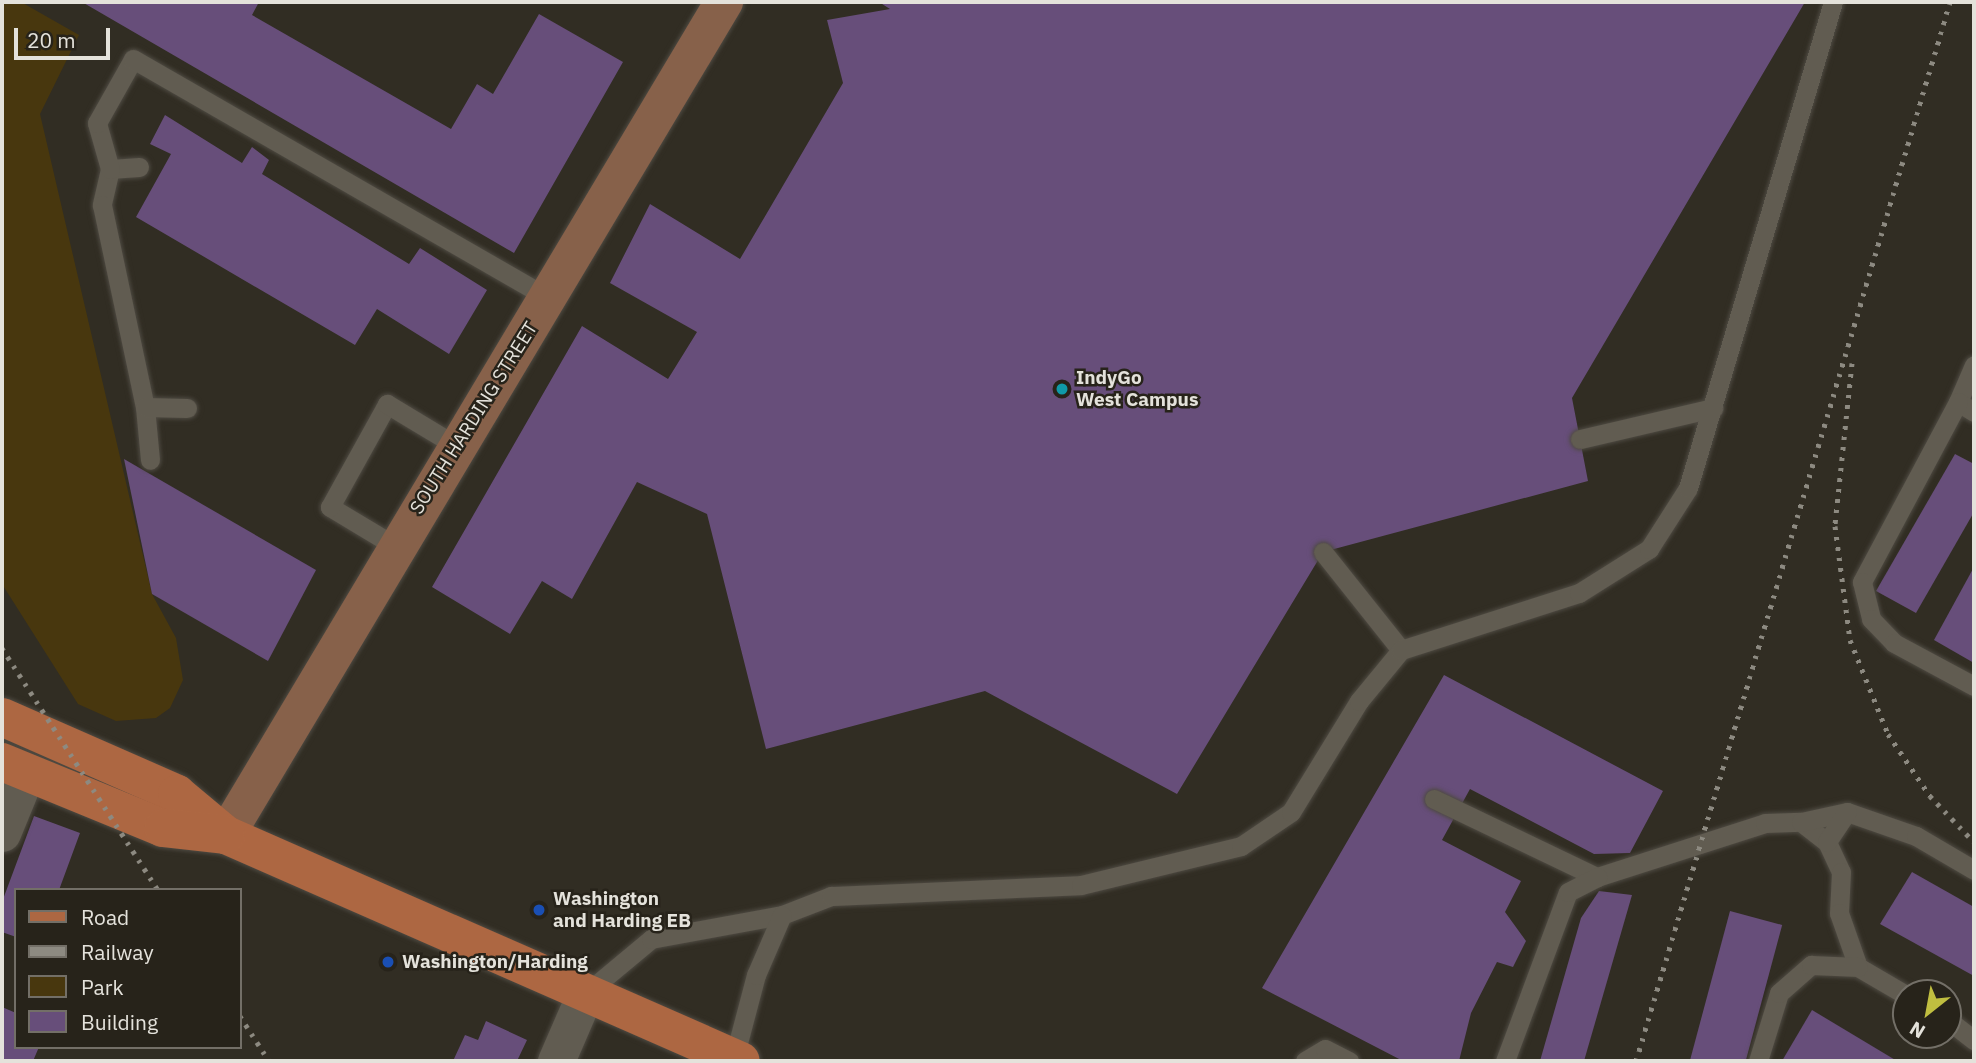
<!DOCTYPE html>
<style>
body{margin:0}
#map{position:relative;width:1976px;height:1063px;overflow:hidden;background:#312d23;font-family:"IBM Plex Sans",sans-serif}
div>[style]{position:absolute}
[style*='--x']{left:calc(var(--x)*1px);top:calc(var(--y)*1px);width:calc(var(--w)*1px);rotate:calc(var(--a)*1deg)}
.green>*{inset:0;background:#48370e}
.building>*{inset:0;background:#674e7a;transform-origin:0 0}
.roads{filter:drop-shadow(0 0 2px #4e4a42) drop-shadow(0 0 2px #4e4a42)}
.lane>*{height:19px;margin:-9.5px;padding:0 9.5px;transform-origin:9.5px;border-radius:9.5px;background:#615c51}
.street>*{height:37px;margin:-18.5px;padding:0 18.5px;transform-origin:18.5px;border-radius:18.5px;background:#615c51}
.secondary>*{height:38px;margin:-19px;padding:0 19px;transform-origin:19px;border-radius:19px;background:#87614a}
.primary>*{height:38px;margin:-19px;padding:0 19px;transform-origin:19px;border-radius:19px;background:#ad6742}
.rail>*{height:5px;margin-top:-2.5px;transform-origin:0;background:repeating-linear-gradient(90deg,#8d8a81 0 3.5px,transparent 0 10.5px)}
.dots>*{width:19px;height:19px;translate:-50% -50%;box-sizing:border-box;border:4px solid #27231a;border-radius:50%}
span{translate:-50% -50%;white-space:nowrap;text-align:center;line-height:1.15;-webkit-text-stroke:5px #27231a;paint-order:stroke}
.poi-label{font-size:19px;color:#e4e2db;font-weight:700}
.left{translate:0 -50%;text-align:left}
.street-label{font-size:19px;color:#e4e2db}
.frame{position:absolute;inset:0;border:4px solid #e4e2db;pointer-events:none}
.legend{position:absolute;left:14px;top:888px;width:228px;height:161px;box-sizing:border-box;background:#27231a;border:2px solid #736f67;margin:0;padding:9px 12px;list-style:none;font-size:21px;color:#e4e2db}
.legend li{display:flex;align-items:center;gap:14px;height:35px}
.legend b{width:35px;border:2px solid #736f67}
.north{position:absolute;left:1892px;top:979px;width:70px;height:70px;box-sizing:border-box;background:#27231a;border:2px solid #736f67;border-radius:50%;rotate:211deg;font-size:19px;font-weight:700;line-height:28px;text-align:center;color:#e4e2db}
.north::after{content:'';display:block;margin:auto;width:24px;height:32px;background:#c0be40;clip-path:polygon(50% 0,100% 100%,50% 72%,0 100%)}
.scale{position:absolute;left:14px;top:28px;width:96px;height:32px;box-sizing:border-box;border:4px solid #e4e2db;border-top:0;padding-left:9px;font-size:21px;line-height:24px;white-space:nowrap;color:#e4e2db;-webkit-text-stroke:5px #27231a;paint-order:stroke}
</style>
<div id="map">
<div class="green">
<div style="clip-path:polygon(2px 2px,21px 2px,79px 35px,40px 114px,152px 594px,176px 638px,183px 680px,170px 708px,156px 718px,116px 721px,78px 704px,2px 584px)"></div>
</div>
<div class="building">
<div style="clip-path:polygon(82px 2px,259px 2px,252px 15px,451px 129px,477px 84px,493px 94px,539px 14px,623px 62px,514px 253px)"></div>
<div style="clip-path:polygon(879px 2px,1805px 2px,1572px 398px,1588px 481px,1323px 552px,1177px 794px,985px 691px,766px 749px,707px 514px,637px 482px,572px 599px,542px 581px,510px 634px,432px 587px,582px 326px,668px 379px,697px 332px,610px 283px,650px 204px,740px 259px,843px 83px,827px 20px,890px 9px)"></div>
<div style="clip-path:polygon(165px 115px,242px 163px,252px 147px,269px 160px,262px 174px,409px 264px,420px 248px,487px 290px,449px 354px,377px 309px,355px 345px,136px 217px,171px 154px,150px 144px)"></div>
<div style="clip-path:polygon(1955px 454px,1974px 464px,1974px 512px,1916px 613px,1876px 591px)"></div>
<div style="clip-path:polygon(124px 459px,316px 570px,268px 661px,152px 594px)"></div>
<div style="clip-path:polygon(1974px 567px,1974px 663px,1934px 640px)"></div>
<div style="clip-path:polygon(1444px 675px,1663px 791px,1630px 853px,1594px 854px,1470px 789px,1442px 840px,1521px 881px,1505px 912px,1526px 941px,1513px 967px,1497px 962px,1471px 1013px,1459px 1061px,1403px 1061px,1262px 988px)"></div>
<div style="clip-path:polygon(34px 816px,80px 833px,59px 890px,16px 890px,16px 937px,2px 932px,2px 902px)"></div>
<div style="clip-path:polygon(1912px 872px,1974px 907px,1974px 976px,1880px 924px)"></div>
<div style="clip-path:polygon(1599px 891px,1632px 895px,1584px 1061px,1540px 1061px,1581px 918px)"></div>
<div style="left:1730px;top:911px;width:54px;height:156px;rotate:15deg"></div>
<div style="clip-path:polygon(2px 1007px,16px 1013px,16px 1047px,39px 1047px,33px 1061px,2px 1061px)"></div>
<div style="clip-path:polygon(1812px 1010px,1897px 1061px,1782px 1061px)"></div>
<div style="clip-path:polygon(486px 1021px,527px 1040px,517px 1061px,453px 1061px,465px 1035px,478px 1040px)"></div>
</div>
<div class="roads">
<div class="lane">
<div style="--x:139;--y:167;--w:29;--a:176"></div>
<div style="--x:110;--y:169;--w:37;--a:103"></div>
<div style="--x:102;--y:205;--w:207;--a:78"></div>
<div style="--x:145;--y:407;--w:53;--a:84.6"></div>
<div style="--x:110;--y:169;--w:48;--a:-105.8"></div>
<div style="--x:97;--y:123;--w:73;--a:-60.6"></div>
<div style="--x:133;--y:59;--w:479;--a:29.9"></div>
<div style="--x:1958;--y:402;--w:40;--a:-66.6"></div>
<div style="--x:145;--y:407;--w:42;--a:1.4"></div>
<div style="--x:1974;--y:412;--w:19;--a:-148"></div>
<div style="--x:1958;--y:402;--w:204;--a:118.1"></div>
<div style="--x:1862;--y:582;--w:38;--a:76"></div>
<div style="--x:1871;--y:619;--w:33;--a:46"></div>
<div style="--x:1894;--y:643;--w:91;--a:28.3"></div>
<div style="--x:1580;--y:439;--w:137;--a:-13.1"></div>
<div style="--x:395;--y:546;--w:76;--a:-149"></div>
<div style="--x:330;--y:507;--w:118;--a:-61"></div>
<div style="--x:387;--y:404;--w:82;--a:31"></div>
<div style="--x:1323;--y:552;--w:125;--a:51.5"></div>
<div style="--x:1434;--y:799;--w:181;--a:25.6"></div>
<div style="--x:1597;--y:877;--w:176;--a:-17.8"></div>
<div style="--x:1765;--y:823;--w:36;--a:-2"></div>
<div style="--x:1801;--y:822;--w:33;--a:38"></div>
<div style="--x:1827;--y:842;--w:33;--a:65"></div>
<div style="--x:1841;--y:872;--w:41;--a:92.8"></div>
<div style="--x:1839;--y:913;--w:57;--a:70.6"></div>
<div style="--x:1858;--y:967;--w:56;--a:30.3"></div>
<div style="--x:1847;--y:812;--w:73;--a:19.2"></div>
<div style="--x:1916;--y:836;--w:67;--a:30.4"></div>
<div style="--x:1801;--y:822;--w:47;--a:-12.3"></div>
<div style="--x:1847;--y:812;--w:36;--a:124"></div>
<div style="--x:585;--y:994;--w:86;--a:-39.8"></div>
<div style="--x:651;--y:939;--w:133;--a:-10.4"></div>
<div style="--x:782;--y:915;--w:53;--a:-21.2"></div>
<div style="--x:831;--y:896;--w:250;--a:-2.5"></div>
<div style="--x:1081;--y:885;--w:165;--a:-13.7"></div>
<div style="--x:1241;--y:846;--w:60;--a:-34.2"></div>
<div style="--x:1291;--y:812;--w:130;--a:-58.5"></div>
<div style="--x:1359;--y:701;--w:66;--a:-50.5"></div>
<div style="--x:1401;--y:650;--w:187;--a:-17.8"></div>
<div style="--x:1579;--y:593;--w:83;--a:-32.2"></div>
<div style="--x:1649;--y:549;--w:72;--a:-57.4"></div>
<div style="--x:1688;--y:488;--w:507;--a:-73.39"></div>
<div style="--x:1948;--y:1020;--w:33;--a:38"></div>
<div style="--x:734;--y:1058;--w:86;--a:-75.2"></div>
<div style="--x:756;--y:975;--w:65;--a:-66.6"></div>
<div style="--x:1305;--y:1061;--w:23;--a:-31"></div>
<div style="--x:1325;--y:1049;--w:27;--a:27"></div>
<div style="--x:1505;--y:1061;--w:180;--a:-69.6"></div>
<div style="--x:1568;--y:892;--w:33;--a:-27"></div>
<div style="--x:1758;--y:1061;--w:71;--a:-72.8"></div>
<div style="--x:1779;--y:993;--w:43;--a:-41.2"></div>
<div style="--x:1811;--y:965;--w:47;--a:2.4"></div>
</div>
<div class="street">
<div style="--x:2;--y:833;--w:66;--a:-67.7"></div>
<div style="--x:556;--y:1061;--w:73;--a:-66.6"></div>
</div>
<div class="secondary">
<div style="--x:226;--y:835;--w:971;--a:-59.13"></div>
</div>
<div class="primary">
<div style="--x:2;--y:717;--w:191;--a:23.7"></div>
<div style="--x:177;--y:794;--w:64;--a:39.9"></div>
<div style="--x:226;--y:835;--w:562;--a:23.69"></div>
<div style="--x:2;--y:762;--w:174;--a:22.3"></div>
<div style="--x:163;--y:828;--w:63;--a:6.3"></div>
</div>
</div>
<div class="rail">
<div style="--x:1852;--y:363;--w:164;--a:96"></div>
<div style="--x:1835;--y:526;--w:115;--a:82.5"></div>
<div style="--x:1850;--y:640;--w:101;--a:68"></div>
<div style="--x:1888;--y:734;--w:75;--a:55.9"></div>
<div style="--x:1930;--y:796;--w:64;--a:46.3"></div>
<div style="--x:2;--y:648;--w:288;--a:57.2"></div>
<div style="--x:240;--y:1016;--w:54;--a:57.2"></div>
<div style="--x:1636;--y:1061;--w:1105;--a:-73.48"></div>
</div>
<div class="dots">
<div style="left:1062px;top:389px;background:#0f9aa8"></div>
<div style="left:539px;top:910px;background:#1a4fb4"></div>
<div style="left:388px;top:962px;background:#1a4fb4"></div>
</div>
<div class="poi-label">
<span class="left" style="left:1076px;top:389px">IndyGo<br>West Campus</span>
<span class="left" style="left:553px;top:910px">Washington<br>and Harding EB</span>
<span class="left" style="left:402px;top:962px">Washington/Harding</span>
</div>
<div class="street-label">
<span style="left:474px;top:418px;rotate:-58deg">SOUTH HARDING STREET</span>
</div>
<div class="frame"></div>
<ul class="legend">
<li><b style="height:9px;background:#ad6742"></b>Road</li>
<li><b style="height:9px;background:#8d8a81"></b>Railway</li>
<li><b style="height:19px;background:#48370e"></b>Park</li>
<li><b style="height:19px;background:#674e7a"></b>Building</li>
</ul>
<div class="north">N</div>
<div class="scale">20 m</div>
</div>
